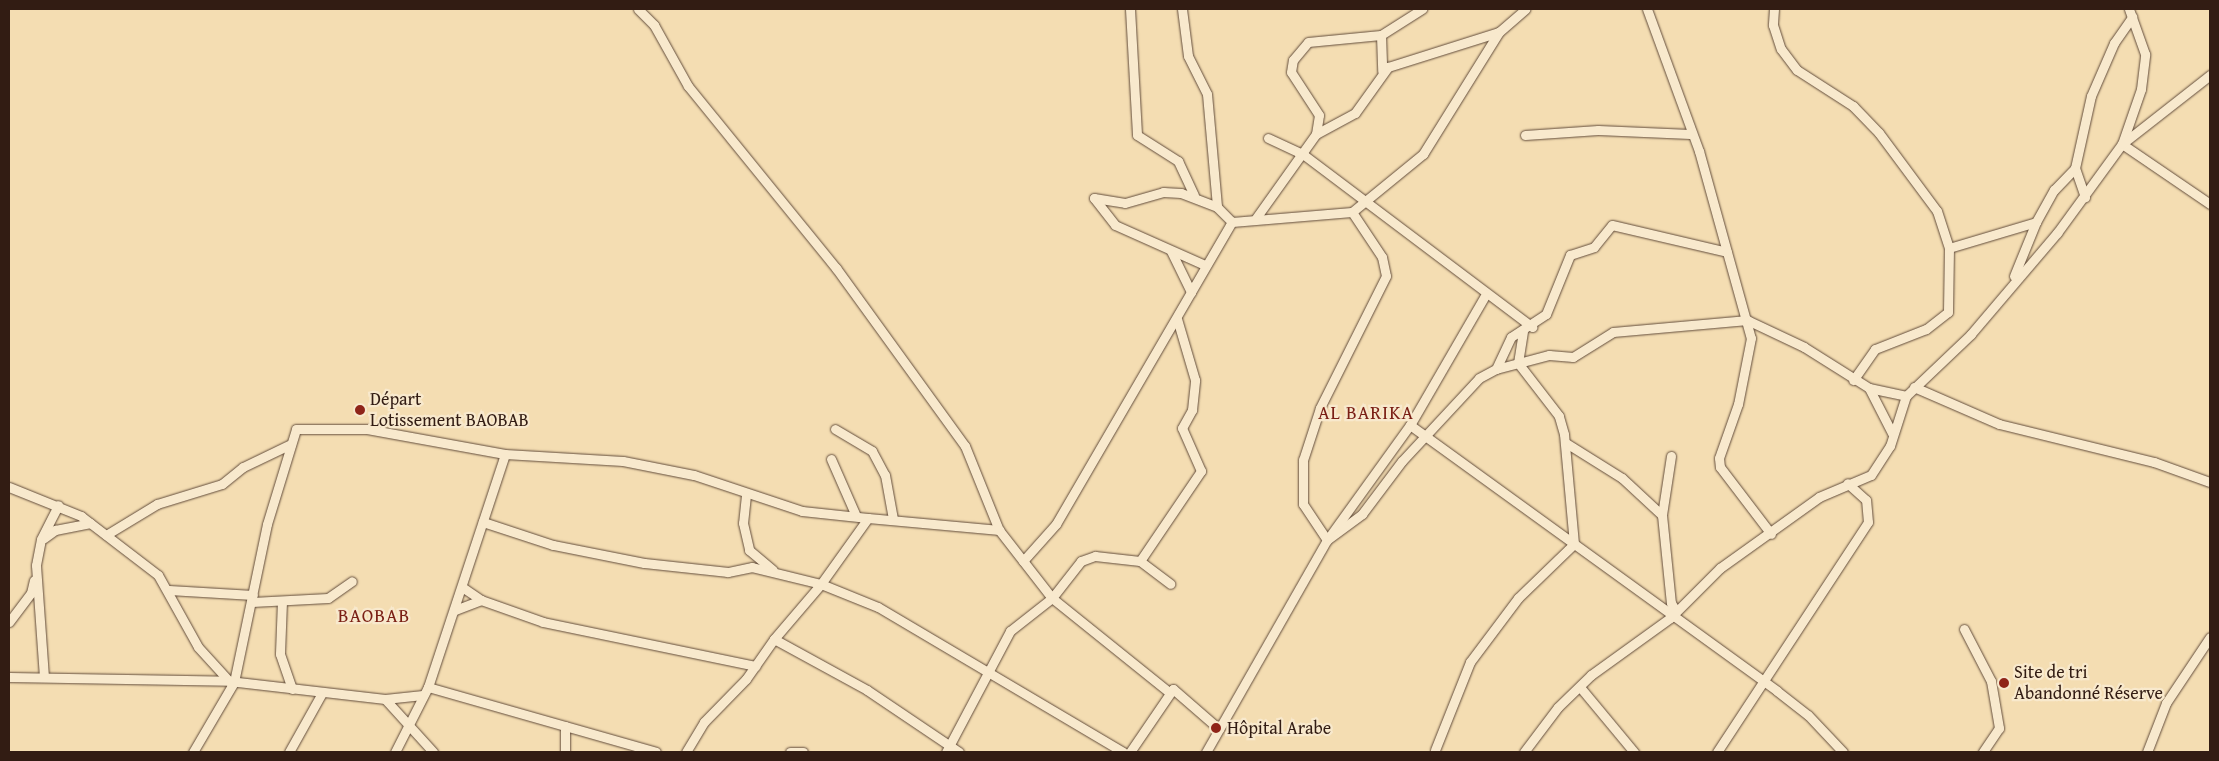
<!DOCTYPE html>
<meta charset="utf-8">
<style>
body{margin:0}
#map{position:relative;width:2219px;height:761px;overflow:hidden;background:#f4ddb2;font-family:"Gentium Book Plus",serif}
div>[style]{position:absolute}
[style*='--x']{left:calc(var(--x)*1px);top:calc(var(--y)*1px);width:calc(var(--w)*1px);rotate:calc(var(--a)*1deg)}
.roads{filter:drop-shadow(0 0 1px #624c3b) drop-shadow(0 0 1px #624c3b)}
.minor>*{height:9px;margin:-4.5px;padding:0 4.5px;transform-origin:4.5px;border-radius:4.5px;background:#f8e9cd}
.dots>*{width:14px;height:14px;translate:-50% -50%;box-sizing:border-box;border:2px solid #f8e9cd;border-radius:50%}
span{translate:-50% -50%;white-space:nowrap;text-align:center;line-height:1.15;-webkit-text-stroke:4.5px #f8e9cd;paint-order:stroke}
.poi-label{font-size:18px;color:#321c13}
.left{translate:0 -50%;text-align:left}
.neighbourhood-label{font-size:19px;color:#7a1f14;letter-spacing:1px}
.frame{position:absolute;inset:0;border:10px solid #321c13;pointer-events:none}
</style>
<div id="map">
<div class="roads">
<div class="minor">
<div style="--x:638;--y:9;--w:23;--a:45"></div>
<div style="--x:654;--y:25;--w:70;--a:60.9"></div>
<div style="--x:688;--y:86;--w:235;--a:50.9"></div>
<div style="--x:836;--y:268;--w:220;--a:54.1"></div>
<div style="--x:965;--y:446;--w:91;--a:68"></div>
<div style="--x:999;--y:530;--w:86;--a:52.1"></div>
<div style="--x:1052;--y:598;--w:150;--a:38.8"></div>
<div style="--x:1169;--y:692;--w:5;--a:-37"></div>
<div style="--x:1130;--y:9;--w:126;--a:86.8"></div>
<div style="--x:1137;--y:135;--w:49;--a:32.4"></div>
<div style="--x:1178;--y:161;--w:38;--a:65"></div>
<div style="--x:1182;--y:9;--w:47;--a:82.7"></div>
<div style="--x:1188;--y:56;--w:42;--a:63.4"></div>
<div style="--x:1207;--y:94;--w:113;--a:84.9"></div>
<div style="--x:1647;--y:9;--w:151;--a:69.9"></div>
<div style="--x:1699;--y:151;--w:194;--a:74.5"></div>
<div style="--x:1751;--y:338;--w:67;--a:101.1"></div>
<div style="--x:1738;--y:404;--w:57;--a:109.4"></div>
<div style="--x:1719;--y:458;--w:9;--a:84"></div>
<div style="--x:1720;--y:467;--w:84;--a:52.7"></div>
<div style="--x:1774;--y:9;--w:16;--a:94"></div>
<div style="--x:1773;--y:25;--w:25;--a:72"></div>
<div style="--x:1781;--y:49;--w:26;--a:53"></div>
<div style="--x:1797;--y:70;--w:67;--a:32.7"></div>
<div style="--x:1853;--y:106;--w:37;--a:46"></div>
<div style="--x:1879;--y:133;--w:97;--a:53.4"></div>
<div style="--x:1937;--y:211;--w:39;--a:72"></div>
<div style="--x:1949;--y:248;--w:64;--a:90.9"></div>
<div style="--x:1948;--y:312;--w:28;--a:142"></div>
<div style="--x:1926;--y:329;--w:55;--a:158.6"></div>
<div style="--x:1875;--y:349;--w:38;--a:125"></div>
<div style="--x:1381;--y:35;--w:36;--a:88"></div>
<div style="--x:1316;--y:134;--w:44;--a:-28.3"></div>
<div style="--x:1355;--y:113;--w:57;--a:-54.3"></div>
<div style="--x:1388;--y:67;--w:116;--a:-17.5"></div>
<div style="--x:1525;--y:135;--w:73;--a:-3.9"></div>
<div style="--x:1598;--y:130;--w:92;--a:2.5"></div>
<div style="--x:1268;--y:138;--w:40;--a:25"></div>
<div style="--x:1304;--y:155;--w:286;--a:37"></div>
<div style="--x:2122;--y:144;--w:58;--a:-70.9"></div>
<div style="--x:2141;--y:89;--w:35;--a:-83"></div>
<div style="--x:2145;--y:54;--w:48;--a:-109.6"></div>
<div style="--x:2122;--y:144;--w:107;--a:34.3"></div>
<div style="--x:2075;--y:168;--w:31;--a:71"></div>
<div style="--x:1094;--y:198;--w:31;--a:9"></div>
<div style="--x:1125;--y:203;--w:40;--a:-16"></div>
<div style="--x:1163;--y:192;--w:18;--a:3"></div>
<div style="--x:1181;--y:193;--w:39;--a:21"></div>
<div style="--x:1217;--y:207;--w:21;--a:45"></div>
<div style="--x:1094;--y:198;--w:34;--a:52"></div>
<div style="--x:1115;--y:225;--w:98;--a:24"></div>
<div style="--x:1352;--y:212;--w:54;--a:56.3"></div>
<div style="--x:1382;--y:257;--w:19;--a:78"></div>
<div style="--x:1386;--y:276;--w:148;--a:116.6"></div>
<div style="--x:1320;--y:408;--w:55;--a:108.1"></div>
<div style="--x:1303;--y:460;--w:44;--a:90"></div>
<div style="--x:1303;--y:504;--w:43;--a:56.3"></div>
<div style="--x:1327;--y:540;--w:44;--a:-36.6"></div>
<div style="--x:1362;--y:514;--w:66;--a:-53"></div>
<div style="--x:1402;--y:461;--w:113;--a:-47.1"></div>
<div style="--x:1479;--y:378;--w:19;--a:-28"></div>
<div style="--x:1496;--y:369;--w:55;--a:-14.8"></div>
<div style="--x:1549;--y:355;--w:24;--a:5"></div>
<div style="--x:1573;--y:357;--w:47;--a:-32"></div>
<div style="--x:1613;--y:332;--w:135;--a:-5.1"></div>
<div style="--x:1747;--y:320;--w:63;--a:25.3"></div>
<div style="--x:1804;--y:347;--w:77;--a:32.2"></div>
<div style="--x:1869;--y:388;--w:38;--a:12"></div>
<div style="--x:1256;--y:218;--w:103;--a:-54.5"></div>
<div style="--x:1316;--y:134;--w:19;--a:-81"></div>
<div style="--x:1319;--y:115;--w:51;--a:-123.1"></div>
<div style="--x:1291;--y:72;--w:12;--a:-81"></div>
<div style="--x:1293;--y:60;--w:23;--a:-50"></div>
<div style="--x:1308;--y:42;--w:73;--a:-5.5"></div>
<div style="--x:1381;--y:35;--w:49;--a:-32.4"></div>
<div style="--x:1949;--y:248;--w:91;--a:-16.6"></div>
<div style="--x:1171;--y:251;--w:46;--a:64"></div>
<div style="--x:2014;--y:276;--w:58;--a:-67.8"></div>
<div style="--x:2036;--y:222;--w:37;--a:-61"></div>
<div style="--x:2054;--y:190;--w:30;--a:-46"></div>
<div style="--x:2075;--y:168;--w:74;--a:-77.5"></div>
<div style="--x:2091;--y:96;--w:58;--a:-66.5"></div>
<div style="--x:2114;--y:43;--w:32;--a:-55"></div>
<div style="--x:1496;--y:369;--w:35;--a:-65"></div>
<div style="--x:1511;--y:337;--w:42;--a:-33.3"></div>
<div style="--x:1546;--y:314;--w:64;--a:-67.9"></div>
<div style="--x:1570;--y:255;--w:25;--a:-18"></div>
<div style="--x:1594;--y:247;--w:28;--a:-51"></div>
<div style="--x:1612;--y:225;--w:118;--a:13.2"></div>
<div style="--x:1914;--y:387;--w:93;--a:23.5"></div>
<div style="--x:1999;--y:424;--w:160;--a:13.8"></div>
<div style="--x:2154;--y:462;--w:59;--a:19.7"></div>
<div style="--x:1869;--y:388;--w:51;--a:62.9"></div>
<div style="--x:1410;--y:425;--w:453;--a:35.9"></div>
<div style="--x:1777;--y:691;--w:39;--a:38"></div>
<div style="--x:1808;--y:715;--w:51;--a:46.6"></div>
<div style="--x:835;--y:429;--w:43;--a:30.7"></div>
<div style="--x:872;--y:451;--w:27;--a:62"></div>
<div style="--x:885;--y:475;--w:45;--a:79.7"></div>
<div style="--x:1566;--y:443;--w:66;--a:32"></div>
<div style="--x:1622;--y:478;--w:54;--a:42.8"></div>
<div style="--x:1671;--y:456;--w:60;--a:98.7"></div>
<div style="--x:1662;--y:515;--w:88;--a:84.2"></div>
<div style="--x:1671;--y:603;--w:9;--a:58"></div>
<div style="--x:831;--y:459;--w:62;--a:66.3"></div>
<div style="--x:9;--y:487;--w:78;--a:21.9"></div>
<div style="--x:81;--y:516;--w:97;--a:37.5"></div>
<div style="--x:158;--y:575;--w:82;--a:60.9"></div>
<div style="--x:198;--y:647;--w:46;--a:47.6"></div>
<div style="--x:746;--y:495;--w:28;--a:96"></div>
<div style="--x:743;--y:523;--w:28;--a:77"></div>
<div style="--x:749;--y:550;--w:31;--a:40"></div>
<div style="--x:868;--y:518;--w:132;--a:5.2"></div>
<div style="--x:106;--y:535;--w:60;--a:-31.3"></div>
<div style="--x:157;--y:504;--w:68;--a:-17.1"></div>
<div style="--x:222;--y:484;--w:27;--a:-39"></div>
<div style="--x:243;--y:467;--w:53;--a:-25.6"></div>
<div style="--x:44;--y:538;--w:14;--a:-36"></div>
<div style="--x:55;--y:530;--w:36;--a:-11"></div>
<div style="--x:1023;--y:561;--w:50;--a:-48.3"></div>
<div style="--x:1056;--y:524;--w:350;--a:-59.8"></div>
<div style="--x:1232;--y:222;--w:120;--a:-4.8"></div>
<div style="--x:1352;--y:212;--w:92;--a:-39.2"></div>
<div style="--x:1423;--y:154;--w:144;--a:-58.1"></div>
<div style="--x:1499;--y:32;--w:35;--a:-41"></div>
<div style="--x:1140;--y:561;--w:109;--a:-55.9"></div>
<div style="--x:1201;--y:471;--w:47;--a:-113.8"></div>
<div style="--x:1182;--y:428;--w:21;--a:-61"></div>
<div style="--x:1192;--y:410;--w:30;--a:-84"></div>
<div style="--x:1195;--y:380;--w:64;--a:-106.4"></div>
<div style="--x:462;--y:587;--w:23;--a:34"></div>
<div style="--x:481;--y:600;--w:66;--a:19.5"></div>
<div style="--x:543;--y:622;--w:217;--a:11.7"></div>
<div style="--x:169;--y:590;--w:84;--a:3.4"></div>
<div style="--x:282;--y:601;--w:53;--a:92.2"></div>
<div style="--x:280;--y:654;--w:37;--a:71"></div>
<div style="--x:252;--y:602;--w:76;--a:-3"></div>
<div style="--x:328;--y:598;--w:29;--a:-35"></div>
<div style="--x:455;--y:610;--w:28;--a:-21"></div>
<div style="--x:9;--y:622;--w:36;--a:-53"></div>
<div style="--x:31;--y:593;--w:13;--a:-77"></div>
<div style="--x:1964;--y:629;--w:59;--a:62.6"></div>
<div style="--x:1991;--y:681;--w:48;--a:80.3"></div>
<div style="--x:1999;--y:728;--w:29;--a:124"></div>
<div style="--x:774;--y:639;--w:72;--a:-49.5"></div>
<div style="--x:821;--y:584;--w:61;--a:22"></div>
<div style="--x:878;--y:607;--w:285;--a:30.6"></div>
<div style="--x:9;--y:677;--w:220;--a:1"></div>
<div style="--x:229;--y:681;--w:157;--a:6.6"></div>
<div style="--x:385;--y:699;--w:38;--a:-6"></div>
<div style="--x:44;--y:677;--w:112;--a:-94.1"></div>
<div style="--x:36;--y:565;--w:26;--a:-79"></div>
<div style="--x:41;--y:539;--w:38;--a:-63"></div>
<div style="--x:428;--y:687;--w:237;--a:15.9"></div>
<div style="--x:1580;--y:687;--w:85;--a:50.3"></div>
<div style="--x:1173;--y:689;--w:61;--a:41"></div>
<div style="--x:385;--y:699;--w:72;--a:47.8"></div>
<div style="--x:1435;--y:750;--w:95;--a:-68.3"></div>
<div style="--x:1470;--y:662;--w:80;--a:-53.1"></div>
<div style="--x:1518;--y:598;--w:78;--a:-44"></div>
<div style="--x:1574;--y:544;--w:110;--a:-95.2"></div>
<div style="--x:1564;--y:434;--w:19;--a:-106"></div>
<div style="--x:1559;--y:416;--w:67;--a:-127.7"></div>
<div style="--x:1518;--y:363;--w:32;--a:-81"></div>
<div style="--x:193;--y:752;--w:81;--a:-59.6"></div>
<div style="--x:234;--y:682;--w:161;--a:-78.2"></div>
<div style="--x:267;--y:524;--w:99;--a:-73"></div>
<div style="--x:296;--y:429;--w:71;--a:0"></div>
<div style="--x:367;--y:429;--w:140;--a:10.3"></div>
<div style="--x:505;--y:454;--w:118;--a:3.4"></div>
<div style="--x:623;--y:461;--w:72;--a:11.2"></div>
<div style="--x:694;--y:475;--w:114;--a:18.4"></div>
<div style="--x:802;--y:511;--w:66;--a:6.1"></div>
<div style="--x:868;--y:518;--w:81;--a:125.5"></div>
<div style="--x:821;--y:584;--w:71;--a:-166.2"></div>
<div style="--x:752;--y:567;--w:25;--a:168"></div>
<div style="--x:728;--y:572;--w:84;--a:-173.9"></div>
<div style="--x:644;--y:563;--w:93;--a:-168.8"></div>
<div style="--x:553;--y:545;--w:74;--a:-161.8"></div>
<div style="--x:289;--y:752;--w:68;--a:-60.8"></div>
<div style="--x:395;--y:752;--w:73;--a:-63.1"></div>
<div style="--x:428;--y:687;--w:245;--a:-71.7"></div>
<div style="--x:565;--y:752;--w:26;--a:-90"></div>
<div style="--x:686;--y:752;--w:35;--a:-59"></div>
<div style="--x:704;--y:722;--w:60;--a:-45.7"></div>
<div style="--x:746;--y:679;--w:49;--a:-55"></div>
<div style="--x:774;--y:639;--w:106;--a:28.7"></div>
<div style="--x:867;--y:690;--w:111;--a:34"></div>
<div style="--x:790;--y:752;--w:13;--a:0"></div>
<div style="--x:946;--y:752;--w:137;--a:-62.1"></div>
<div style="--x:1010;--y:631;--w:53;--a:-38.2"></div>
<div style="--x:1052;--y:598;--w:47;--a:-51.9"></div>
<div style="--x:1081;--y:561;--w:15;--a:-20"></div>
<div style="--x:1095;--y:556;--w:45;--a:6.3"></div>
<div style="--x:1140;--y:561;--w:38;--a:37"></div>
<div style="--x:1130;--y:752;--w:76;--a:-55.7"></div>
<div style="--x:1206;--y:752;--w:244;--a:-60.3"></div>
<div style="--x:1327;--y:540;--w:142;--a:-54.2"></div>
<div style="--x:1410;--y:425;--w:151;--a:-59.9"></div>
<div style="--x:1524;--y:752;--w:56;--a:-52.9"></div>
<div style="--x:1558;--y:707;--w:46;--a:-44.1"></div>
<div style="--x:1591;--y:675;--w:97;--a:-35.8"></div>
<div style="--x:1670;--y:618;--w:71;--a:-45"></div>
<div style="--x:1720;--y:568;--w:122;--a:-35.6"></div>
<div style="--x:1819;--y:497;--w:56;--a:-22.9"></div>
<div style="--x:1871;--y:475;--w:35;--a:-57"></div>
<div style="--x:1890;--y:446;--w:52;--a:-72.3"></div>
<div style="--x:1906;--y:396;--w:90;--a:-43.6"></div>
<div style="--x:1971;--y:334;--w:133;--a:-49.6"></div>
<div style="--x:2057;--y:233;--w:110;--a:-53.9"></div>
<div style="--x:2122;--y:144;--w:112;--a:-38.1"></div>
<div style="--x:1717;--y:752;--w:275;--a:-56.7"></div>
<div style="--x:1868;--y:522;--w:22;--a:-95"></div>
<div style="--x:1866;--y:500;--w:25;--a:-138"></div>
<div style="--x:2147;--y:752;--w:53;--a:-68.8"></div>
<div style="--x:2166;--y:703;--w:79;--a:-56.3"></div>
</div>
</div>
<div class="dots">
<div style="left:360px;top:410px;background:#8f2418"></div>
<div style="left:2004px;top:683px;background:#8f2418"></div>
<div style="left:1216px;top:728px;background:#8f2418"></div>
</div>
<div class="poi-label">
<span class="left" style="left:370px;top:410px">Départ<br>Lotissement BAOBAB</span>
<span class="left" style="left:2014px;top:683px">Site de tri<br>Abandonné Réserve</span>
<span class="left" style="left:1227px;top:728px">Hôpital Arabe</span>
</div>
<div class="neighbourhood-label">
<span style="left:1366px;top:413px">AL BARIKA</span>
<span style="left:374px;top:616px">BAOBAB</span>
</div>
<div class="frame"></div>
</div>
